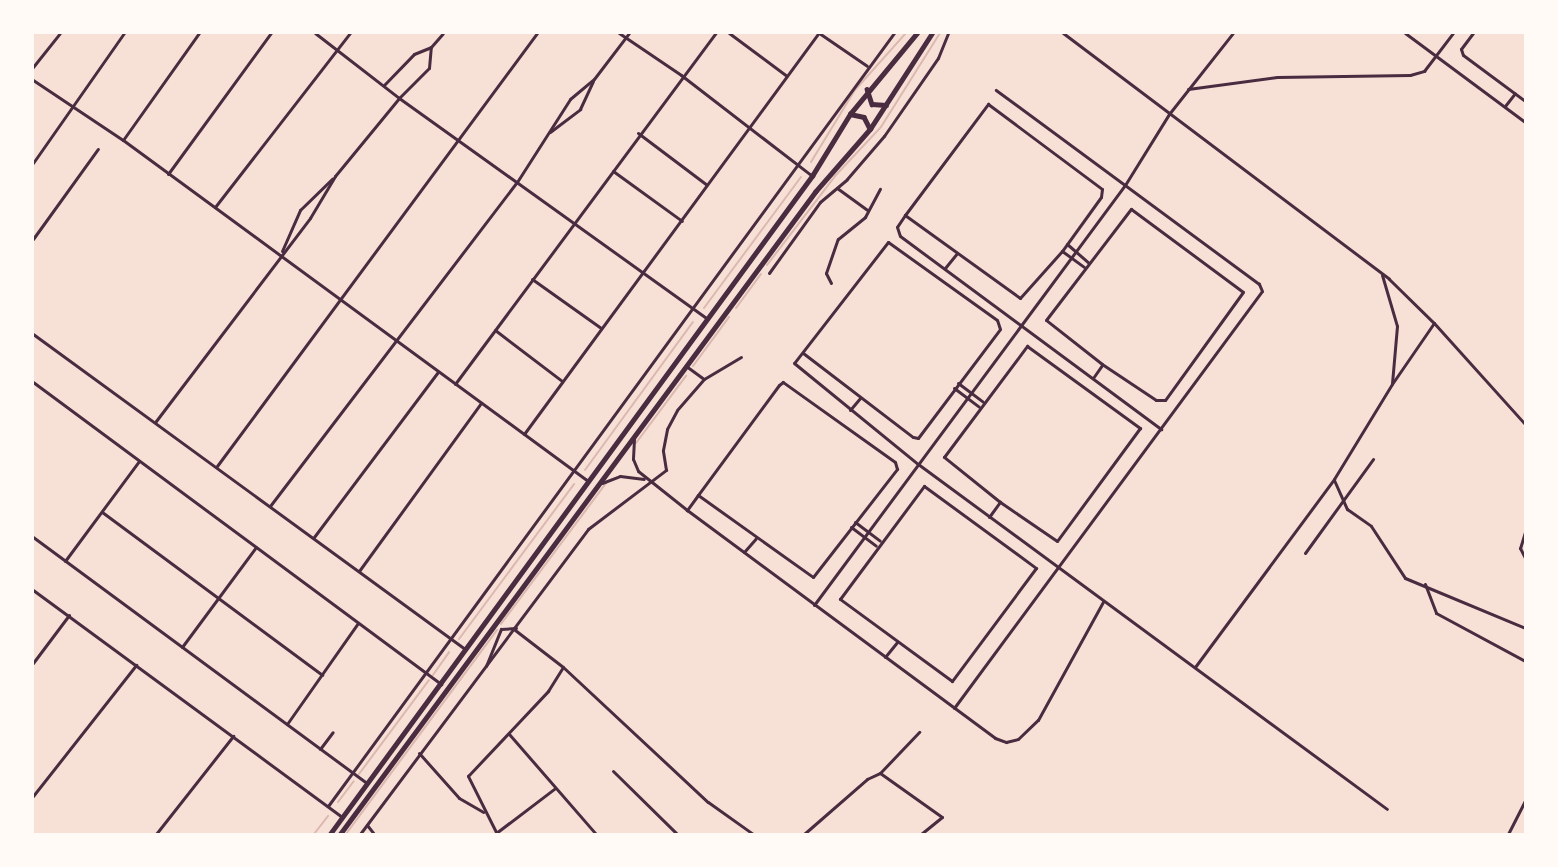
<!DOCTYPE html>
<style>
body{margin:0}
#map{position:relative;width:1558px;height:867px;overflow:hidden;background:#f7e1d7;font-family:Quicksand,sans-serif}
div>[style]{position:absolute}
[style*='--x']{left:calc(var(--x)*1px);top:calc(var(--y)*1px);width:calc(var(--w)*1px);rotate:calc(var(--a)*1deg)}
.stream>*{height:2px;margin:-1px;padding:0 1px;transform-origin:1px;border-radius:1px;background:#dcb8b0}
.minor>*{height:3px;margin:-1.5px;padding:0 1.5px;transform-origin:1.5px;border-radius:1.5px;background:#4a2c40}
.primary>*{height:4.5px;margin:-2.25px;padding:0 2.25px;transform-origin:2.25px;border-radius:2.25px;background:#4a2c40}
span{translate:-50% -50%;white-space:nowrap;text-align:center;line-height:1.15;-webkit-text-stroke:4.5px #fffaf5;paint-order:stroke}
.frame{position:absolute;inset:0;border:34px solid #fffaf5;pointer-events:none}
</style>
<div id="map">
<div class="stream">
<div style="--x:811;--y:162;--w:84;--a:-58.6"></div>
<div style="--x:855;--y:90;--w:76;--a:-48.2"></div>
<div style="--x:767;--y:265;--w:112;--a:-52.6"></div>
<div style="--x:835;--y:176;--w:67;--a:-46.8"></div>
<div style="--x:881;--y:127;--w:111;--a:-57.9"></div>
<div style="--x:704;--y:308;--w:163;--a:-53.5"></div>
<div style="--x:736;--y:308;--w:42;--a:-53.7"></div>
<div style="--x:693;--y:366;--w:61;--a:-53.7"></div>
<div style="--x:636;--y:443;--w:84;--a:-53.3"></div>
<div style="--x:585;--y:470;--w:183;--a:-53.9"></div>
<div style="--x:501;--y:624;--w:177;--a:-53.3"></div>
<div style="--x:459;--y:639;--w:193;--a:-53.4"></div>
<div style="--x:433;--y:675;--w:28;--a:-55"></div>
<div style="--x:359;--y:774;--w:117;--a:-53.3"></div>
<div style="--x:338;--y:802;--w:26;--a:-53"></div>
<div style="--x:314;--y:834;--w:23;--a:-52"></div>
<div style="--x:346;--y:834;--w:254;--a:-53.5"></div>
</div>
<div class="minor">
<div style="--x:315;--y:33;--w:106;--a:37.7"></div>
<div style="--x:399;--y:98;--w:380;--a:35.6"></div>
<div style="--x:619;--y:33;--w:75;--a:34.1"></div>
<div style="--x:681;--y:75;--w:165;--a:37.6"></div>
<div style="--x:729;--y:33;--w:72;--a:36.6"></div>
<div style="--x:819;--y:33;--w:58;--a:34.5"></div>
<div style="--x:1063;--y:33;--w:408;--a:37"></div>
<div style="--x:1389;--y:279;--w:63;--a:44.4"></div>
<div style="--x:1434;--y:323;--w:136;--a:48"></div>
<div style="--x:1405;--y:33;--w:149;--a:36.6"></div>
<div style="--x:1473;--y:33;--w:20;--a:127"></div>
<div style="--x:1461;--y:49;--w:6;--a:72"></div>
<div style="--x:1463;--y:55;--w:77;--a:36.6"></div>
<div style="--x:33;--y:67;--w:43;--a:-51.5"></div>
<div style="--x:33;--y:80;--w:108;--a:33.7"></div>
<div style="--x:123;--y:140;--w:577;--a:36.25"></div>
<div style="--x:384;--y:85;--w:43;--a:-45.9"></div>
<div style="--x:414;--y:54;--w:18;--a:-22"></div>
<div style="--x:1188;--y:89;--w:90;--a:-7.7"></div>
<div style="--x:1277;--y:77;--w:133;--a:-0.9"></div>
<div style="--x:1410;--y:75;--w:15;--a:-16"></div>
<div style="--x:1424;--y:71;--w:48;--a:-52.7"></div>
<div style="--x:988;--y:104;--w:142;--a:36.7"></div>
<div style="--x:1102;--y:189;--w:8;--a:97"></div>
<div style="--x:1101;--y:197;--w:67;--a:125.8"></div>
<div style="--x:1062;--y:251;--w:63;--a:131.8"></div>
<div style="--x:1020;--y:298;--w:142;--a:-144.2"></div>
<div style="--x:905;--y:215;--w:139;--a:-53.2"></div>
<div style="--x:1505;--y:106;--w:16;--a:-52"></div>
<div style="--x:550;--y:132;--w:38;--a:-37"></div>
<div style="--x:580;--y:109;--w:31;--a:-65"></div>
<div style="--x:638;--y:133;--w:86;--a:37"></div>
<div style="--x:123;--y:140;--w:131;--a:-54.6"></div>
<div style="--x:33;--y:163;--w:159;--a:-55"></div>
<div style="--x:613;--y:171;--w:85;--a:35.9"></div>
<div style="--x:168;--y:174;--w:175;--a:-53.9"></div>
<div style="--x:837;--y:188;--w:37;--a:36"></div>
<div style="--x:215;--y:207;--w:220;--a:-52.2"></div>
<div style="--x:1131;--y:209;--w:139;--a:36.5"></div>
<div style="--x:1243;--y:292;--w:133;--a:125.8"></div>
<div style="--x:1165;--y:400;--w:9;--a:180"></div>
<div style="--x:1156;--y:400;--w:65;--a:-146.3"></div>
<div style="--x:1102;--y:364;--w:71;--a:-141.8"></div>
<div style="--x:1046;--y:320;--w:140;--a:-52.6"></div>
<div style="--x:905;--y:215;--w:14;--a:124"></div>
<div style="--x:897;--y:227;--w:9;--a:72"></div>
<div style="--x:900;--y:236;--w:325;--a:36.5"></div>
<div style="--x:33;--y:239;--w:111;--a:-54.2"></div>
<div style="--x:1067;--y:244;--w:28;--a:41"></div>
<div style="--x:282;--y:251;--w:45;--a:-66.3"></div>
<div style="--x:300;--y:210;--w:45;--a:-44.1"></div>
<div style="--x:1062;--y:251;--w:27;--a:36"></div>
<div style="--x:945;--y:268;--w:19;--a:-51"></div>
<div style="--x:769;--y:273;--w:87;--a:-54.3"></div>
<div style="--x:820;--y:202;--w:35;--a:-40"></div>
<div style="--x:847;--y:179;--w:57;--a:-49.3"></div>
<div style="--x:884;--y:136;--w:95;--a:-55.3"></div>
<div style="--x:938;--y:58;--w:27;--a:-68"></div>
<div style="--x:1382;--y:275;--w:53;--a:73.6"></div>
<div style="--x:1397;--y:326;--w:57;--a:95"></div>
<div style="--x:532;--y:279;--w:85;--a:35.4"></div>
<div style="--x:831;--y:283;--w:11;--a:-117"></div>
<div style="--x:826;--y:273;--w:36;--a:-71"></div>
<div style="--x:838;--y:239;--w:35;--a:-39"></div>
<div style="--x:865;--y:217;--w:32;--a:-62"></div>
<div style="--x:495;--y:330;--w:84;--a:37.3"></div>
<div style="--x:33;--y:334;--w:535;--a:36.1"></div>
<div style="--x:1027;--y:346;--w:140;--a:36"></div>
<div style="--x:1140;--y:428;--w:140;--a:126.3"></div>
<div style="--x:1057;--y:541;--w:69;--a:-145.6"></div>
<div style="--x:1000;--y:502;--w:72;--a:-141.2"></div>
<div style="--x:944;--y:457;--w:139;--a:-53.2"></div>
<div style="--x:803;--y:353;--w:138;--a:37.4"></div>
<div style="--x:913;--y:437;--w:5;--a:11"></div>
<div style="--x:918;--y:438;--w:136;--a:-53"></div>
<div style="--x:1000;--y:329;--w:9;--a:-108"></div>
<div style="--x:997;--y:320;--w:134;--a:-144.4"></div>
<div style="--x:888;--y:242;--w:153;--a:127.8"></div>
<div style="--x:794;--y:363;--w:160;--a:39.2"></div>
<div style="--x:918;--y:464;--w:582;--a:36.34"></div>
<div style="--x:686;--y:366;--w:22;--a:36"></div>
<div style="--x:1093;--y:378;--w:16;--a:-55"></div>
<div style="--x:33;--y:382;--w:508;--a:36.51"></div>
<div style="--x:958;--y:383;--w:31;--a:37"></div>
<div style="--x:455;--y:384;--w:437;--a:-53.4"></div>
<div style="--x:954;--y:388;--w:31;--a:37"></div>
<div style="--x:850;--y:410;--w:16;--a:-50"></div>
<div style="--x:156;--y:421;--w:255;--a:-52.8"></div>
<div style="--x:310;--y:218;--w:49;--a:-59.2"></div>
<div style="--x:335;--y:176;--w:101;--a:-50.6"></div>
<div style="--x:399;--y:98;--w:42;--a:-45"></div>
<div style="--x:429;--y:68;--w:21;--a:-85"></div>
<div style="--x:431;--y:47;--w:18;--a:-49"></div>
<div style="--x:524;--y:434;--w:498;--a:-53.7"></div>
<div style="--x:634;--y:439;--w:20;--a:93"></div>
<div style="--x:633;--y:459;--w:13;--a:67"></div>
<div style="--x:638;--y:471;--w:63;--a:38.5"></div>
<div style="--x:217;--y:466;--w:538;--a:-53.53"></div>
<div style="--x:1334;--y:480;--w:32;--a:66"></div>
<div style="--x:1347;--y:509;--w:29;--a:35"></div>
<div style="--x:1371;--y:526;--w:62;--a:56.8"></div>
<div style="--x:1405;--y:578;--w:130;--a:22.6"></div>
<div style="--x:602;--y:483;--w:19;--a:-21"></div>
<div style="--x:620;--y:476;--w:24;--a:7"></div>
<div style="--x:924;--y:486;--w:139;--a:36.2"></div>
<div style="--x:1036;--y:568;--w:141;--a:126.6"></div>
<div style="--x:952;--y:681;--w:139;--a:-143.8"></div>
<div style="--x:840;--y:599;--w:141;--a:-53.4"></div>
<div style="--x:698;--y:495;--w:141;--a:35.5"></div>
<div style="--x:813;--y:577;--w:137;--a:-52.1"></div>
<div style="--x:897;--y:469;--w:7;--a:-106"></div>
<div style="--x:895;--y:462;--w:138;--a:-144.5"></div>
<div style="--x:783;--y:382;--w:5;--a:143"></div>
<div style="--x:779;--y:385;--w:137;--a:126.4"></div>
<div style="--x:698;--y:495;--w:19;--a:126"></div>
<div style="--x:687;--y:510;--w:383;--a:36.5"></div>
<div style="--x:995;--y:738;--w:12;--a:20"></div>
<div style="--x:1006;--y:742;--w:12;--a:-14"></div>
<div style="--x:1018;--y:739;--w:28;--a:-44"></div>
<div style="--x:1038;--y:720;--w:135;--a:-61.2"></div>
<div style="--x:270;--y:506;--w:407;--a:-52.7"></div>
<div style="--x:517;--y:182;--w:98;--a:-57.4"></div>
<div style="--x:570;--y:99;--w:31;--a:-40"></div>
<div style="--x:594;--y:79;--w:58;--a:-52.7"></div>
<div style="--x:102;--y:512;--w:274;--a:36.5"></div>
<div style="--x:989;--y:517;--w:19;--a:-54"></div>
<div style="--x:855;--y:522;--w:31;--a:37"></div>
<div style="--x:851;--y:527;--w:31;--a:37"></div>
<div style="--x:1525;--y:532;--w:17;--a:107"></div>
<div style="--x:1520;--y:548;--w:11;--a:63"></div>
<div style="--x:33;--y:537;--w:415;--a:36.4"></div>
<div style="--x:314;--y:537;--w:206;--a:-53.1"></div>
<div style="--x:744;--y:552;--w:18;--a:-49"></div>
<div style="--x:1305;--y:553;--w:116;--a:-54.1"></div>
<div style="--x:65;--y:561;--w:124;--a:-53.5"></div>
<div style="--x:359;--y:571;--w:208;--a:-54"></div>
<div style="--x:1425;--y:584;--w:31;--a:69"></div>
<div style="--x:1436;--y:613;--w:101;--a:28.3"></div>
<div style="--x:33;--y:590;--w:383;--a:36.3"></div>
<div style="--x:814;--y:605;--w:523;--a:-53.48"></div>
<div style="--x:1125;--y:185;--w:84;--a:-58.2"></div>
<div style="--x:1169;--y:114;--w:103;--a:-51.7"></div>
<div style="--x:501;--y:629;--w:15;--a:-4"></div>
<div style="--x:182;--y:647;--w:124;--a:-53.5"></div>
<div style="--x:885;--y:657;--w:19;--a:-51"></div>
<div style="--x:33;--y:663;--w:60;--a:-53.1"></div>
<div style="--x:486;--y:666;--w:40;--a:-68"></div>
<div style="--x:563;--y:667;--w:198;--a:43"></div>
<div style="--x:708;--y:802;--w:55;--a:35.4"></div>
<div style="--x:1195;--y:667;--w:234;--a:-53.5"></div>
<div style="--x:1334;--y:479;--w:111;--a:-58.6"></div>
<div style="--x:1392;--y:384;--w:74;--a:-55.5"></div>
<div style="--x:954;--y:708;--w:518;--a:-53.55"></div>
<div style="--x:1262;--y:291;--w:8;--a:-113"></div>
<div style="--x:1259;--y:284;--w:327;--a:-143.6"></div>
<div style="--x:287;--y:724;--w:123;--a:-54.9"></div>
<div style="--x:509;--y:734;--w:133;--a:49"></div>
<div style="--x:320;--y:749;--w:21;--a:-53"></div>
<div style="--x:419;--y:753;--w:60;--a:48.4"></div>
<div style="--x:459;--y:798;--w:28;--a:30"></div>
<div style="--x:613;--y:771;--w:90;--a:44.5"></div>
<div style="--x:880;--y:773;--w:57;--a:-46.4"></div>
<div style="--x:33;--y:796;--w:167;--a:-51.8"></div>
<div style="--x:328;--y:806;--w:958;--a:-53.79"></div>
<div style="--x:367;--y:825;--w:11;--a:52"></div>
<div style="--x:496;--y:833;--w:73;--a:-37.2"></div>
<div style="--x:156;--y:834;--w:125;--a:-51.8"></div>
<div style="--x:360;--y:834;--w:381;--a:-53.2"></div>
<div style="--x:588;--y:529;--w:98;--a:-37.1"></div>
<div style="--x:666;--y:470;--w:20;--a:-99"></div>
<div style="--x:663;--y:450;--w:21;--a:-79"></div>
<div style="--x:667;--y:429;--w:21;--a:-62"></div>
<div style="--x:677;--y:410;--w:41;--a:-48.9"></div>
<div style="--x:704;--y:379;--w:43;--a:-30.7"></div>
<div style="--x:497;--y:834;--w:65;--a:-116.6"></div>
<div style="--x:468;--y:776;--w:117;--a:-46.7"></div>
<div style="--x:548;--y:691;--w:28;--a:-58"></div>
<div style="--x:563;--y:667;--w:61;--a:-142.4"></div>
<div style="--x:804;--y:834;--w:84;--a:-41.1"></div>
<div style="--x:867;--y:779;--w:14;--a:-25"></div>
<div style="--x:880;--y:773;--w:76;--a:35.4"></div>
<div style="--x:942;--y:817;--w:27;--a:141"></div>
<div style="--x:1508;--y:834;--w:37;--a:-63"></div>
</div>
<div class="primary">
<div style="--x:867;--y:89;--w:16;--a:72"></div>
<div style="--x:872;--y:104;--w:14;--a:4"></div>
<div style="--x:850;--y:114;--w:14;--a:12"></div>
<div style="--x:864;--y:117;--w:13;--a:63"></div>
<div style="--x:330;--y:834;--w:816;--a:-53.78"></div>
<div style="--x:812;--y:176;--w:73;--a:-58.5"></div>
<div style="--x:850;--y:114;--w:105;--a:-50.4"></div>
<div style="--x:340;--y:834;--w:799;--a:-53.5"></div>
<div style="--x:815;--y:192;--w:84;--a:-48.9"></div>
<div style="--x:870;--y:129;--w:114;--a:-57.1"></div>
</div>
<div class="frame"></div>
</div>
